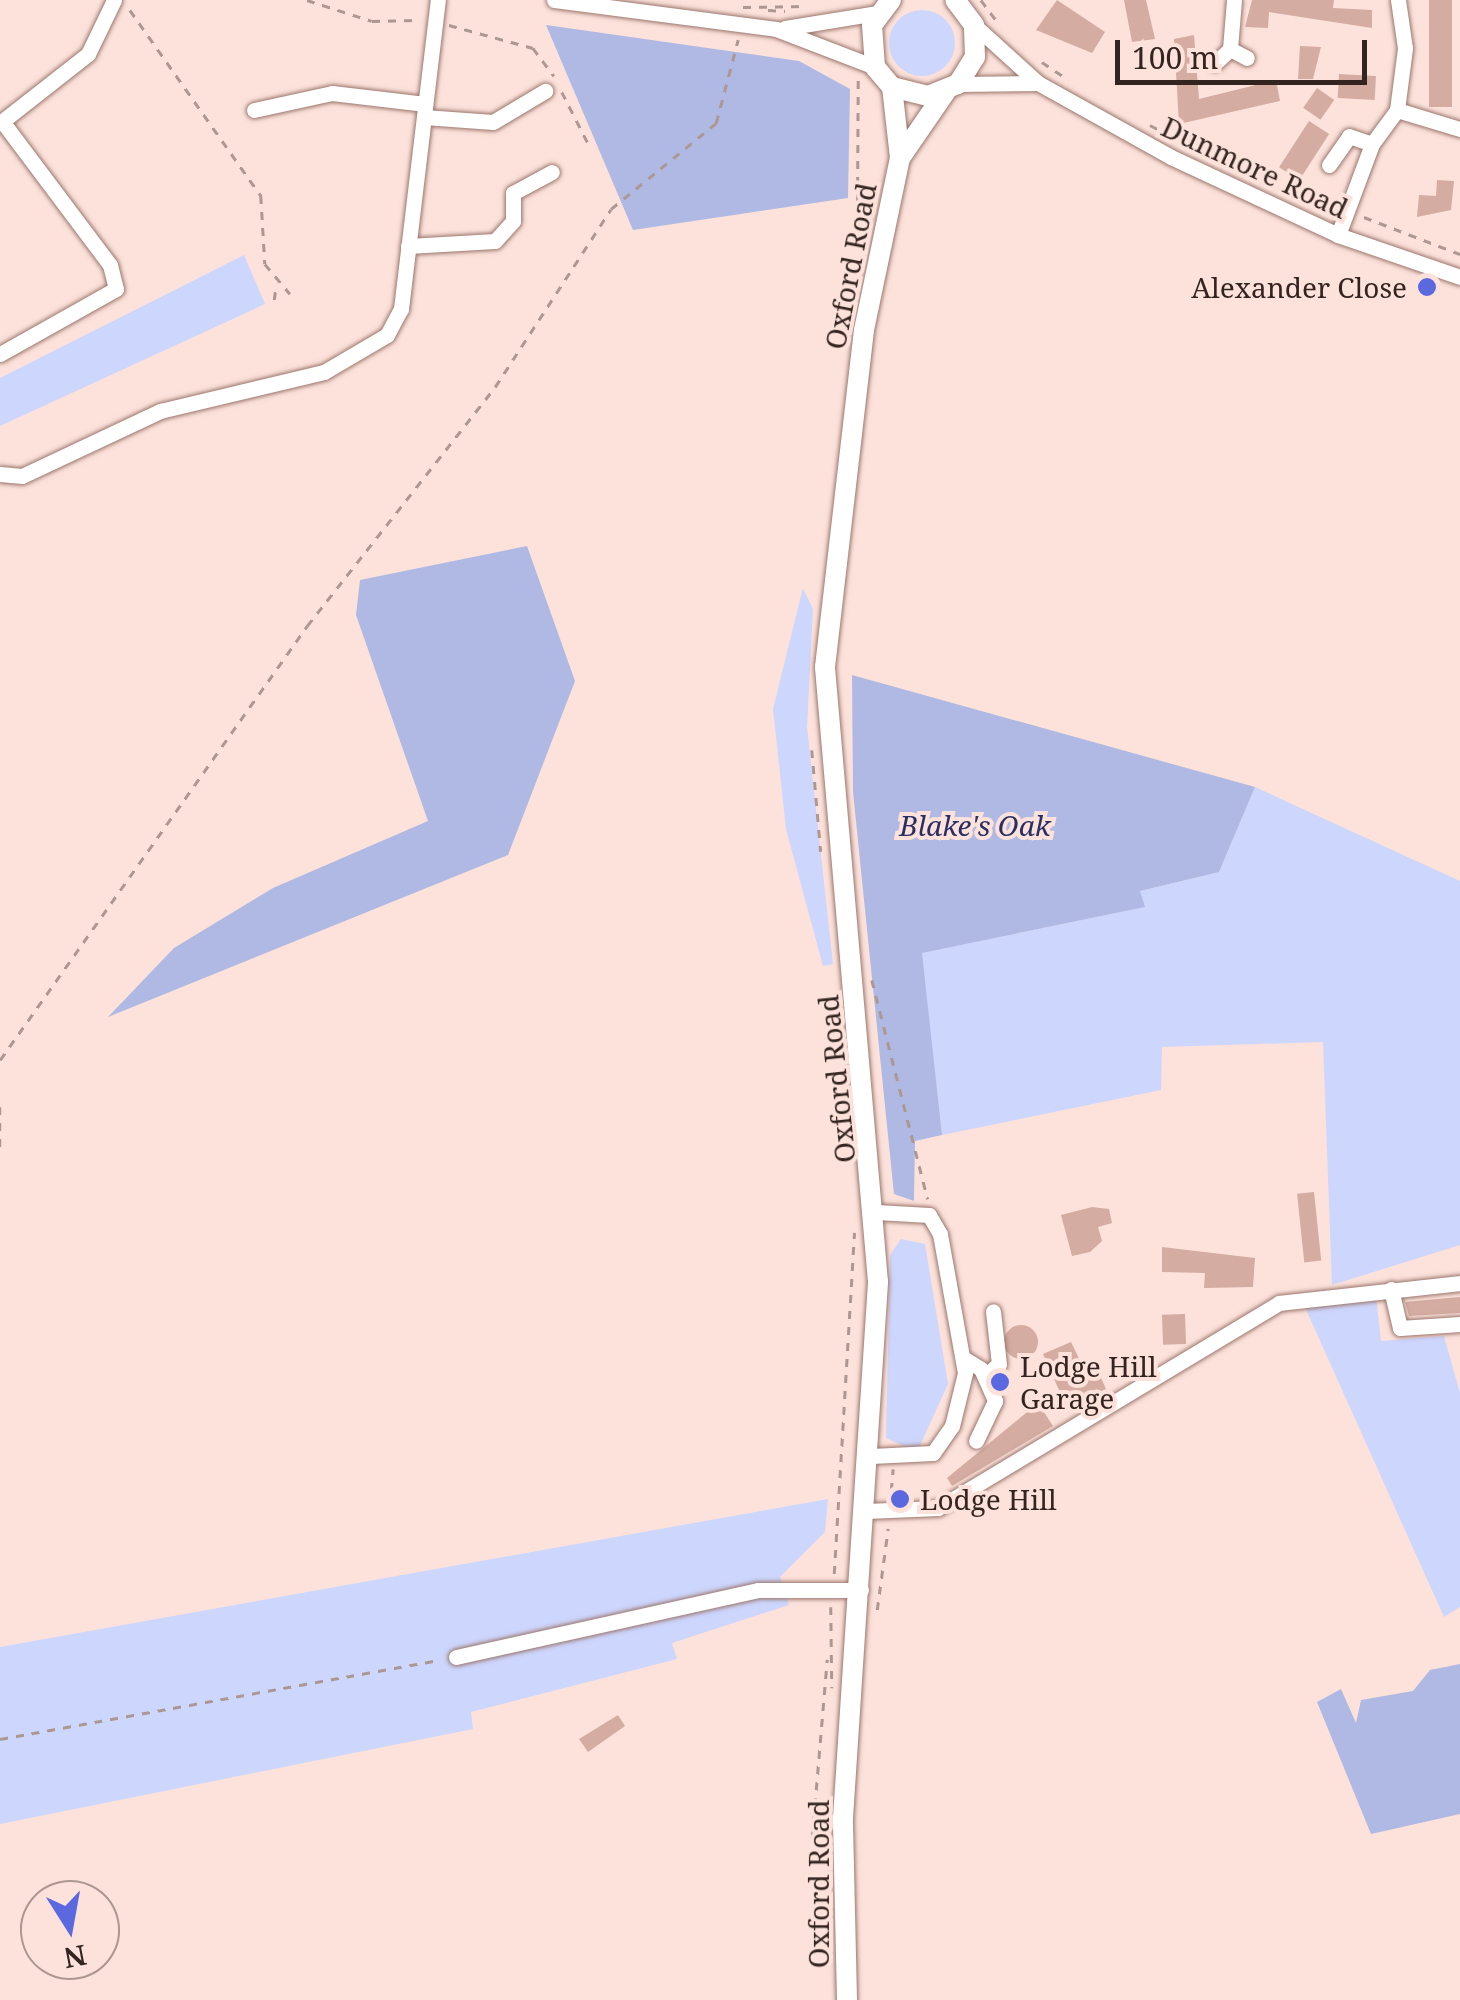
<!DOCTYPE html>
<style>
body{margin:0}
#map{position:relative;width:1460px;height:2000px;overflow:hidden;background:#fce2db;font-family:"Noto Serif",serif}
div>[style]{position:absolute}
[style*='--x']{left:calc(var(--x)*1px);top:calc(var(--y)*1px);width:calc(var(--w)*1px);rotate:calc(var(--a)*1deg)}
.green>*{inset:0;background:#cdd6fd}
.round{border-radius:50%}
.forest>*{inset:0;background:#afb9e3}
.building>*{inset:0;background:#d4aca1;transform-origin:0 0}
.path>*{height:2.5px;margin-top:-1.25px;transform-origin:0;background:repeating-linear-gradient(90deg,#ad9792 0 8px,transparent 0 16px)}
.roads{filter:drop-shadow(0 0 2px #9b766c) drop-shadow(0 0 2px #9b766c)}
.minor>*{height:15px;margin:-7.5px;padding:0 7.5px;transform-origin:7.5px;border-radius:7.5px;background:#fff}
.major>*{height:20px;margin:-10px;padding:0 10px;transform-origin:10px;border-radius:10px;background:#fff}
.dots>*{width:28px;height:28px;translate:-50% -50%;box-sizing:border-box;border:5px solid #fce2db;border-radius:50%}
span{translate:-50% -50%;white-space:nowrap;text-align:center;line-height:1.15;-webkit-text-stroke:8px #fce2db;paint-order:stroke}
.street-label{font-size:28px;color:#332420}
.poi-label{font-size:28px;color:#332420}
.right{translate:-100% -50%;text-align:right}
.left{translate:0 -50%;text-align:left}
.park-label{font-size:28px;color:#282f63;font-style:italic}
.north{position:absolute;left:20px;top:1880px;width:100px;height:100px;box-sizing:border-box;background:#fce2db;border:2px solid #ac9690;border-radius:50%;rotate:169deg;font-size:28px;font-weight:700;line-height:40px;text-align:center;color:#332420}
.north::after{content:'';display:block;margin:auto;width:35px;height:45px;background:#5b68df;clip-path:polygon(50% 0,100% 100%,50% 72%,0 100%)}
.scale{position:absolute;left:1115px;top:40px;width:252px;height:45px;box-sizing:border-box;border:5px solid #332420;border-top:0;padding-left:12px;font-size:30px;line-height:35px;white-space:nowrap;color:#332420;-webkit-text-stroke:8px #fce2db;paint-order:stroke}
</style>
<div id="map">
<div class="green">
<div class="round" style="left:889px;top:10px;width:66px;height:66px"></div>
<div style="clip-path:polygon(244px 255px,265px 304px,0 426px,0 378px)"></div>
<div style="clip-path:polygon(803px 588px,813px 609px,807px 727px,833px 964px,823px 966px,786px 829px,773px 709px)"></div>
<div style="clip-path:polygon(1255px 787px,1460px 881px,1460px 1245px,1332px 1285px,1323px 1042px,1162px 1047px,1161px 1090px,942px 1135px,921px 953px,1144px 907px,1140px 891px,1219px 872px)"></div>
<div style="clip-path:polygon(901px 1239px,925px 1244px,948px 1384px,917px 1452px,886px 1438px,890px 1255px)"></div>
<div style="clip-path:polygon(1376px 1296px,1381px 1341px,1444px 1336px,1460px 1393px,1460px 1607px,1444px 1617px,1304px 1305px)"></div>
<div style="clip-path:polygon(828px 1499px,825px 1532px,780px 1577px,789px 1605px,672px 1643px,677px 1659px,471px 1712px,473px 1729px,0 1824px,0 1647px)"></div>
</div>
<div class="forest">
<div style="clip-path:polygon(546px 25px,799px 61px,850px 89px,848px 198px,633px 230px)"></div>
<div style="clip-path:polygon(527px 546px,575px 681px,508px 855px,108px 1017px,174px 948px,273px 888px,428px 821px,356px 615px,360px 580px)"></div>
<div style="clip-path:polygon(852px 675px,1255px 787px,1219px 872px,1140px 891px,1145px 907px,922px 953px,942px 1135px,915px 1141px,914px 1201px,894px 1194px,853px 792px)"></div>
<div style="clip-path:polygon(1460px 1664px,1460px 1814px,1371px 1834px,1317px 1702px,1341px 1689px,1356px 1723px,1361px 1700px,1413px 1691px,1430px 1670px)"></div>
</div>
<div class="building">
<div style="clip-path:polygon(1057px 0,1105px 32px,1092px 53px,1036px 30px)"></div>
<div style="clip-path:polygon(1124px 0,1146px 0,1155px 39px,1132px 42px)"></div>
<div style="clip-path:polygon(1252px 0,1334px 0,1333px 8px,1372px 10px,1372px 28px,1269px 12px,1268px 28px,1245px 27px)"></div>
<div style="left:1429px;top:0;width:23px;height:107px"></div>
<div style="clip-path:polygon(1194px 35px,1199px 99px,1276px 80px,1280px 101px,1179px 124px,1174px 39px)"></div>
<div style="clip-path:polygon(1300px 46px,1321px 47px,1313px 79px,1298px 79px)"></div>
<div style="left:1339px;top:74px;width:37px;height:24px;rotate:3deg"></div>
<div style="left:1317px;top:88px;width:21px;height:24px;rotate:35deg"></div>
<div style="left:1309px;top:121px;width:24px;height:55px;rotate:33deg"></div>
<div style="clip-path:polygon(1437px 180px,1454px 181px,1451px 210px,1417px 217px,1419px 195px,1436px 196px)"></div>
<div style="left:1314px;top:1192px;width:69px;height:17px;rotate:84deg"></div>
<div style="clip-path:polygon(1092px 1207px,1109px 1209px,1112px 1223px,1098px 1227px,1102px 1241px,1090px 1252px,1072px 1256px,1061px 1215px)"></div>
<div style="clip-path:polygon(1162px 1247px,1255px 1258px,1253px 1287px,1204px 1288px,1205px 1273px,1162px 1272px)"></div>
<div style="clip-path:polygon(1460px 1297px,1460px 1313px,1409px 1316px,1405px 1302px)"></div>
<div style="left:1185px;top:1314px;width:30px;height:23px;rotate:88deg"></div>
<div class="round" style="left:1004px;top:1325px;width:34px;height:34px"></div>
<div style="clip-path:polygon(1071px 1342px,1087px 1375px,1098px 1371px,1106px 1389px,1067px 1408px,1043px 1354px)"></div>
<div style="clip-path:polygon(1038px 1403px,1053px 1426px,952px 1486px,947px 1478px)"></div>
<div style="clip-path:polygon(618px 1715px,625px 1726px,588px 1752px,579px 1739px)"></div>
</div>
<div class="path">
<div style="--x:307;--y:0;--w:68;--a:17.9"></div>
<div style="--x:372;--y:21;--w:45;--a:-1.3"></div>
<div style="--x:981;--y:0;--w:30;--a:53"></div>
<div style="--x:743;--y:7;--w:64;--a:-0.9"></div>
<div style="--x:130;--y:10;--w:228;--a:54.8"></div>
<div style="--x:261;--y:196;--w:68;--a:86.6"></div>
<div style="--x:265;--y:264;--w:39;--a:50"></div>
<div style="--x:768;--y:10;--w:17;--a:3"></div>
<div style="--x:449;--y:25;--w:87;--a:15.3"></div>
<div style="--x:533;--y:48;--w:35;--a:53"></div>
<div style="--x:1042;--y:62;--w:32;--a:34"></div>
<div style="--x:562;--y:92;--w:64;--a:63"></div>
<div style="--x:1150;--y:125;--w:51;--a:28.1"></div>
<div style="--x:1292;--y:194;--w:42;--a:16.7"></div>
<div style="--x:1364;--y:217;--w:103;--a:21.1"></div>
<div style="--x:857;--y:265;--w:187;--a:-89.7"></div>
<div style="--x:274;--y:300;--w:15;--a:-82"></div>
<div style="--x:812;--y:750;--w:102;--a:85"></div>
<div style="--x:872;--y:980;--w:226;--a:75.7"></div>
<div style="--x:0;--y:1060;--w:532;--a:-54.73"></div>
<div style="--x:307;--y:626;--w:304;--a:-51.8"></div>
<div style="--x:495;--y:387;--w:212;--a:-56.9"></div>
<div style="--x:611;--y:209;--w:136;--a:-39.3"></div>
<div style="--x:716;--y:123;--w:86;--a:-75.2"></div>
<div style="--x:0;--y:1107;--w:46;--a:90"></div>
<div style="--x:891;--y:1491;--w:22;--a:-85"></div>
<div style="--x:834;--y:1574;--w:342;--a:-86.6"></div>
<div style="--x:831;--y:1607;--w:81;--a:89.3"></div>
<div style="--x:877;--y:1610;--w:82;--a:-82.3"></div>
<div style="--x:0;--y:1739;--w:446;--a:-10.2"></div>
<div style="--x:812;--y:1838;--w:179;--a:-85.2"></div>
</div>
<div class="roads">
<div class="minor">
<div style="--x:554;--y:0;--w:224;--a:7.4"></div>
<div style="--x:776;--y:29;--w:106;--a:21"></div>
<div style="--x:1234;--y:0;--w:49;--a:94.7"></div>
<div style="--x:1230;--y:49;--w:19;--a:28"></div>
<div style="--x:974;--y:25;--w:86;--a:42.2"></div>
<div style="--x:1038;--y:83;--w:152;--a:29.1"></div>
<div style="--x:1171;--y:157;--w:184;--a:25"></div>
<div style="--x:1338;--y:235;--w:129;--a:19"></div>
<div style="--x:785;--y:28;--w:94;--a:-9.2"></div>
<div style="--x:1215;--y:63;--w:21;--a:-43"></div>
<div style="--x:958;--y:84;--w:80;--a:-0.7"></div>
<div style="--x:254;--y:110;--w:80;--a:-12.3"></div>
<div style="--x:332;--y:93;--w:94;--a:6.7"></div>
<div style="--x:1397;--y:110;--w:66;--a:16.8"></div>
<div style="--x:424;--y:117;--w:69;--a:4.1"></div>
<div style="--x:493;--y:122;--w:61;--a:-30.8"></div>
<div style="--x:0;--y:123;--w:112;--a:-38.1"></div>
<div style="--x:88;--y:54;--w:60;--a:-64.3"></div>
<div style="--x:1329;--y:165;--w:35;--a:-55"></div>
<div style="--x:1349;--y:136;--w:24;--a:19"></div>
<div style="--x:1338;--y:235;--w:97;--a:-69.5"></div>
<div style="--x:1372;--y:144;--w:42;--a:-53.7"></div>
<div style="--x:1397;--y:110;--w:63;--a:-82.6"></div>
<div style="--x:1405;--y:48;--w:49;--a:-98.3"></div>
<div style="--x:408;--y:246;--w:87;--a:-3.3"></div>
<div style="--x:495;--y:241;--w:27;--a:-48"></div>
<div style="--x:513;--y:221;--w:28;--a:-90"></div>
<div style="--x:513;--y:193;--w:44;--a:-28.3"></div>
<div style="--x:0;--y:354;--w:133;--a:-29.3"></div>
<div style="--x:116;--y:289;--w:25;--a:-104"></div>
<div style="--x:110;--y:265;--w:180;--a:-126.9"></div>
<div style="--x:0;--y:474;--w:22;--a:5"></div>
<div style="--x:22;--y:476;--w:153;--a:-25.2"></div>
<div style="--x:160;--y:411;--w:169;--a:-13.4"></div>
<div style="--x:324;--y:372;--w:73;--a:-30.4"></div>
<div style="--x:387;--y:335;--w:30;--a:-62"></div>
<div style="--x:401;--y:309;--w:311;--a:-83.2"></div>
<div style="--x:1391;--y:1289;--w:40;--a:77"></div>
<div style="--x:1400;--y:1328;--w:60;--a:-3.8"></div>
<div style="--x:963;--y:1358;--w:21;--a:31"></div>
<div style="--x:981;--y:1369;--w:35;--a:66"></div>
<div style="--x:995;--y:1401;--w:44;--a:115.4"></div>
<div style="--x:985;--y:1376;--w:18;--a:-41"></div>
<div style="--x:999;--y:1364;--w:53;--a:-96.5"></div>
<div style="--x:871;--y:1456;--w:62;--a:-2.8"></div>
<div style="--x:933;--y:1453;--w:33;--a:-55"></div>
<div style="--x:952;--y:1426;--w:55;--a:-76.2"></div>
<div style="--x:965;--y:1373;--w:141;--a:-100.2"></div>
<div style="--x:940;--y:1234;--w:22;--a:-120"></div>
<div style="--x:929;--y:1215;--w:53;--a:-176.8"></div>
<div style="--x:866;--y:1511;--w:72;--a:-2.4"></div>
<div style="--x:938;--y:1508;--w:398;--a:-31"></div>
<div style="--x:1279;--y:1303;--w:182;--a:-6.3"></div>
<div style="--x:456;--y:1657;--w:309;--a:-12.5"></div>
<div style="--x:758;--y:1590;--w:103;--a:0"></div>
</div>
<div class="major">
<div style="--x:891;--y:0;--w:31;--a:127"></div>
<div style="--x:872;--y:25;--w:42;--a:85.9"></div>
<div style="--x:875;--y:67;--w:26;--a:50"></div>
<div style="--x:892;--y:87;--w:37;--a:14"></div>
<div style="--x:928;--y:96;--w:32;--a:-22"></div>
<div style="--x:958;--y:84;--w:32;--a:-58"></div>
<div style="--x:975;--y:57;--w:32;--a:-92"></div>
<div style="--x:974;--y:25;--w:31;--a:-127"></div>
<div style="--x:900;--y:158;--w:81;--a:-55.5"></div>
<div style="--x:847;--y:2000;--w:182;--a:-91.3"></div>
<div style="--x:843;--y:1818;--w:537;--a:-86.26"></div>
<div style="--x:878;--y:1282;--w:617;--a:-94.93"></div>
<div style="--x:825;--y:667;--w:339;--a:-83.4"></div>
<div style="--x:864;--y:330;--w:176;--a:-78.2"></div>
<div style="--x:900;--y:158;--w:71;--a:-96.4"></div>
</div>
</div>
<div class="dots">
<div style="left:1427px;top:287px;background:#5b68df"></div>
<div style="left:1000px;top:1382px;background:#5b68df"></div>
<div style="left:900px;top:1499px;background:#5b68df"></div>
</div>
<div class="street-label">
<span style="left:1255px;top:167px;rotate:25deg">Dunmore Road</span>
<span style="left:850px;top:266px;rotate:-79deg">Oxford Road</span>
<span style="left:836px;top:1079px;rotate:-96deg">Oxford Road</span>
<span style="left:818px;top:1884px;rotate:-90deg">Oxford Road</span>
</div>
<div class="poi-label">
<span class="right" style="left:1407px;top:287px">Alexander Close</span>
<span class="left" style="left:1020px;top:1382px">Lodge Hill<br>Garage</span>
<span class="left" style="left:920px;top:1499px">Lodge Hill</span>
</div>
<div class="park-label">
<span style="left:975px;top:825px">Blake's Oak</span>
</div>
<div class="north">N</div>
<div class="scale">100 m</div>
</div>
